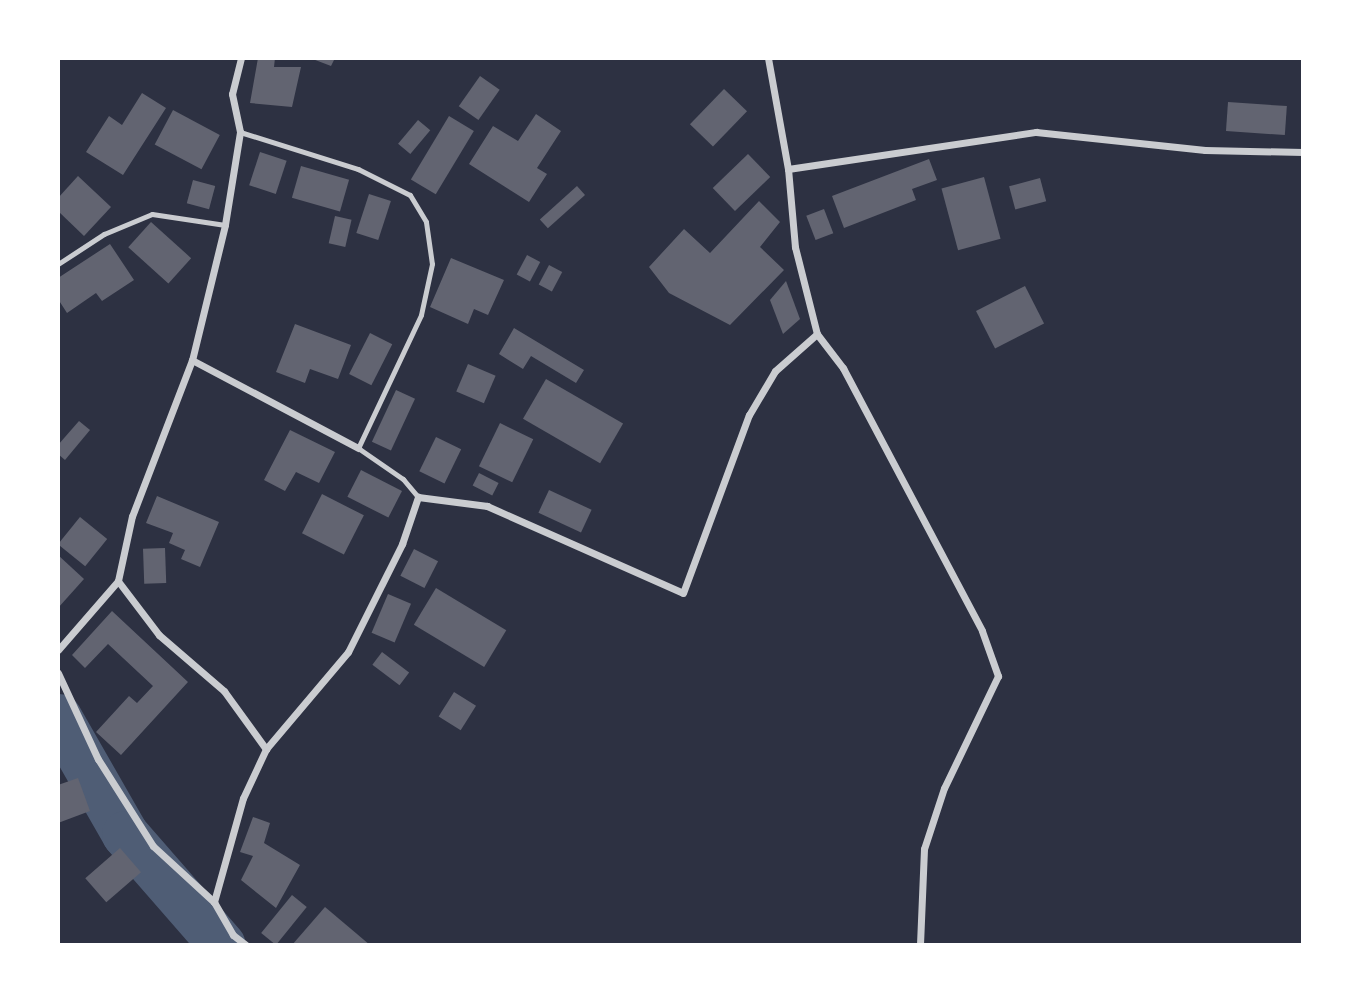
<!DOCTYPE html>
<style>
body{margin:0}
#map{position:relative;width:1361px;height:1003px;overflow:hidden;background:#2d3142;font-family:Barlow,sans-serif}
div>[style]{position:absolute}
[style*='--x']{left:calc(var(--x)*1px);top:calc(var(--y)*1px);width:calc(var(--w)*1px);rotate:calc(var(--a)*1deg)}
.river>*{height:47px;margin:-23.5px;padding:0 23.5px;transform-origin:23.5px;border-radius:23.5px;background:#4f5d75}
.building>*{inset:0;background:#626471;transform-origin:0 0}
.service>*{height:5px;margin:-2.5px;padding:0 2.5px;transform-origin:2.5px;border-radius:2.5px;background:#caccd0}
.minor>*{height:7px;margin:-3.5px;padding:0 3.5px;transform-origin:3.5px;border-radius:3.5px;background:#caccd0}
span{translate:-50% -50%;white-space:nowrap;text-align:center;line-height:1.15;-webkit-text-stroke:5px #fff;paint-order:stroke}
.frame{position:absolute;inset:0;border:60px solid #fff;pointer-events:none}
</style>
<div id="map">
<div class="river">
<div style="--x:58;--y:717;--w:135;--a:60.2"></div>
<div style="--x:125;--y:834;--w:147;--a:48.9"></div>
</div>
<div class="building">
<div style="clip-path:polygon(258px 58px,275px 58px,274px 67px,301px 67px,292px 107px,250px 103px)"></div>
<div style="clip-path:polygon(310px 58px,335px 58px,331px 66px)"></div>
<div style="left:480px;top:76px;width:24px;height:37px;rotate:35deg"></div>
<div style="left:724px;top:89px;width:32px;height:49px;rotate:44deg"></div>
<div style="clip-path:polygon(142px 93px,166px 108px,123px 175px,86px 152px,109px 116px,122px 125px)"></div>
<div style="left:1228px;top:102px;width:59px;height:29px;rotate:4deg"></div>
<div style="left:173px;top:110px;width:53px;height:39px;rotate:28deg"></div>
<div style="clip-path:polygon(536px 114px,561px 131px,537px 168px,547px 174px,529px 202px,469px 164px,493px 126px,518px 141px)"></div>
<div style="left:449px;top:116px;width:29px;height:74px;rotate:31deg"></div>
<div style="left:418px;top:120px;width:16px;height:31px;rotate:40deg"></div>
<div style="left:260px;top:152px;width:28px;height:35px;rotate:18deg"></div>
<div style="left:748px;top:154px;width:32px;height:49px;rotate:46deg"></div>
<div style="clip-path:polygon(929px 159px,937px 180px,912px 189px,916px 200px,844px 228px,832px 196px)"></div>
<div style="left:301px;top:166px;width:50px;height:33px;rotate:16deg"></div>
<div style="clip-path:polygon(78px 176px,111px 207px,84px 236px,58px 211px,58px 198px)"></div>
<div style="left:984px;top:177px;width:64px;height:44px;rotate:75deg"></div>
<div style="left:1040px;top:178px;width:24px;height:32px;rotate:75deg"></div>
<div style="left:193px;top:180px;width:23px;height:24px;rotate:15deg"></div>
<div style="left:577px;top:186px;width:12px;height:50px;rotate:48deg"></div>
<div style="left:369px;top:194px;width:23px;height:41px;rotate:18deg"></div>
<div style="clip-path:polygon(759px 201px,780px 222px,760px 247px,784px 270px,730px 325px,669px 293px,649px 267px,684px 229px,710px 253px)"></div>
<div style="left:824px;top:209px;width:26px;height:19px;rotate:69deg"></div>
<div style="left:335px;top:216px;width:17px;height:28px;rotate:13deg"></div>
<div style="left:151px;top:222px;width:54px;height:34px;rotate:42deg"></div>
<div style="clip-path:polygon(110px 244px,134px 280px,102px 301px,96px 293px,67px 313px,58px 299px,58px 278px)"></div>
<div style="left:527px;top:255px;width:15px;height:22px;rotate:28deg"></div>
<div style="clip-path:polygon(451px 258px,504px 280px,488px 315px,474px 309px,468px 324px,430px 307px)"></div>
<div style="left:549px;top:265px;width:15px;height:22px;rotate:28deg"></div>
<div style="clip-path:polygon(786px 281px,800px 319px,783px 334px,770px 300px)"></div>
<div style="left:1025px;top:286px;width:42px;height:55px;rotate:63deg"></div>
<div style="clip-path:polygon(295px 324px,351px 345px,338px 379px,310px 369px,305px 383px,276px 372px)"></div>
<div style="clip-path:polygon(514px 328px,584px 370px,576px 383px,531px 356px,523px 369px,499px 354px)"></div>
<div style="left:370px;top:333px;width:25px;height:46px;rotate:27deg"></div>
<div style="left:468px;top:364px;width:30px;height:30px;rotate:23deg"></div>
<div style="left:546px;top:379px;width:89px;height:46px;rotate:30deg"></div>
<div style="left:396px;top:390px;width:21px;height:57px;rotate:25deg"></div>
<div style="clip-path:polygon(79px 421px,90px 430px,65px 460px,58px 454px,58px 445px)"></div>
<div style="left:500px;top:423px;width:37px;height:48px;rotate:26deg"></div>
<div style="clip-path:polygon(290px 430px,335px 452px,319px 483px,296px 472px,285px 491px,264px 480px)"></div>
<div style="left:436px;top:437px;width:28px;height:38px;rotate:26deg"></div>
<div style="left:361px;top:470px;width:46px;height:30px;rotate:27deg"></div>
<div style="left:479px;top:473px;width:22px;height:14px;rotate:27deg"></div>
<div style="left:549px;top:490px;width:47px;height:25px;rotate:25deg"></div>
<div style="left:322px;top:494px;width:47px;height:44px;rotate:27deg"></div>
<div style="clip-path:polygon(157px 496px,219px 522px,200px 567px,181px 559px,185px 550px,169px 543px,173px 533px,146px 523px)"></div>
<div style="left:80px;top:517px;width:35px;height:35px;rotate:39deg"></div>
<div style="left:165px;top:548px;width:35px;height:22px;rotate:88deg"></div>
<div style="left:414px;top:549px;width:27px;height:30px;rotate:27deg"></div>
<div style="clip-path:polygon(58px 555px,84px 579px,58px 608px)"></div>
<div style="left:436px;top:588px;width:82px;height:43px;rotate:31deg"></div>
<div style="left:388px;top:594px;width:25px;height:42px;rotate:23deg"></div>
<div style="clip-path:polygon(112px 611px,188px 682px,121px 755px,96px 732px,129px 696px,137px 703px,153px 686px,108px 644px,85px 668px,72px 655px)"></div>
<div style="left:382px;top:652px;width:34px;height:16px;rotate:37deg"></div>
<div style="left:454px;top:692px;width:26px;height:29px;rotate:32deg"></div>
<div style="clip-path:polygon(78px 778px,90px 811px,58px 823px,58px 785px)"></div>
<div style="clip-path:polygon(253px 817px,270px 823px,264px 843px,300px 865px,276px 908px,241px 880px,253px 856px,240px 852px)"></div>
<div style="left:120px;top:848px;width:32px;height:46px;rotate:49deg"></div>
<div style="left:292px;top:895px;width:19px;height:49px;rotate:39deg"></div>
<div style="clip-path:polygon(325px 907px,370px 945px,292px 945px)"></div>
</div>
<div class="service">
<div style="--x:240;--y:132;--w:124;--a:17.4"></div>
<div style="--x:358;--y:169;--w:58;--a:26.6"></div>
<div style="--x:410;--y:195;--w:31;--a:59"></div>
<div style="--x:426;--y:222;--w:42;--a:81.9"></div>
<div style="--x:432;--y:264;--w:52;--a:102.2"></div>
<div style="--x:421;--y:315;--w:147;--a:115.3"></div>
<div style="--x:358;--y:448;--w:55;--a:34.6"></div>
<div style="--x:403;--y:479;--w:23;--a:50"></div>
<div style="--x:58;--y:264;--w:55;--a:-33.1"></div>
<div style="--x:104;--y:234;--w:52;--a:-22.6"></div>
<div style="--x:152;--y:214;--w:74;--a:8.6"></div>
</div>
<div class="minor">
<div style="--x:241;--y:58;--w:37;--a:104"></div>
<div style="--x:232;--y:94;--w:39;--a:78"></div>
<div style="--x:240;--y:132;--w:94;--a:99.2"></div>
<div style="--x:225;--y:225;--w:139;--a:103.7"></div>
<div style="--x:192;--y:360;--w:167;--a:111"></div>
<div style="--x:132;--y:516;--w:66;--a:102.2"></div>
<div style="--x:118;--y:581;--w:68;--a:52.8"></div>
<div style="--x:159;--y:635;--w:86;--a:40.7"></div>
<div style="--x:224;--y:691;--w:72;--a:54.1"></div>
<div style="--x:266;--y:749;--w:54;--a:115.1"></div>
<div style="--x:243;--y:798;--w:108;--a:105.6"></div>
<div style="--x:214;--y:902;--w:38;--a:60"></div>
<div style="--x:233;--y:935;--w:16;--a:38"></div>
<div style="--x:768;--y:58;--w:113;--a:79.8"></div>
<div style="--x:788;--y:169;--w:251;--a:-8.5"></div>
<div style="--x:1036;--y:132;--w:170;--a:6.1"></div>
<div style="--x:1205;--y:150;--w:98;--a:1.2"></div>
<div style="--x:817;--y:334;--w:43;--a:52.6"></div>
<div style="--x:843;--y:368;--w:297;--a:62.1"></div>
<div style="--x:982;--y:631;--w:48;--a:70.4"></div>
<div style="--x:998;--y:676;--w:124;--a:115.7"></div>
<div style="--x:944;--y:788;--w:64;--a:108.2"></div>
<div style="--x:924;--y:849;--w:96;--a:92.4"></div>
<div style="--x:192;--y:360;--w:188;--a:27.9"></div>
<div style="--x:58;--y:650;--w:91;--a:-49"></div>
<div style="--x:58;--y:673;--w:95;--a:65.1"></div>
<div style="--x:98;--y:759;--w:103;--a:57.7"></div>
<div style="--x:153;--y:846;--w:83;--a:42.6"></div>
<div style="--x:266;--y:749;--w:127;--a:-49.8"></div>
<div style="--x:348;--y:652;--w:121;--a:-63.4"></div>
<div style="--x:402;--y:544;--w:50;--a:-71.2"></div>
<div style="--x:418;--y:497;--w:70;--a:7.4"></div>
<div style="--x:487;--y:506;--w:214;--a:23.9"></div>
<div style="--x:683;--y:593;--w:190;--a:-69.7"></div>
<div style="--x:749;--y:415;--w:51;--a:-59.4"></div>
<div style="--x:775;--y:371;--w:56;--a:-41.4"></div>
<div style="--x:817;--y:334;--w:90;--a:-104.2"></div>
<div style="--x:795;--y:247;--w:78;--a:-95.1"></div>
</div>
<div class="frame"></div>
</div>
